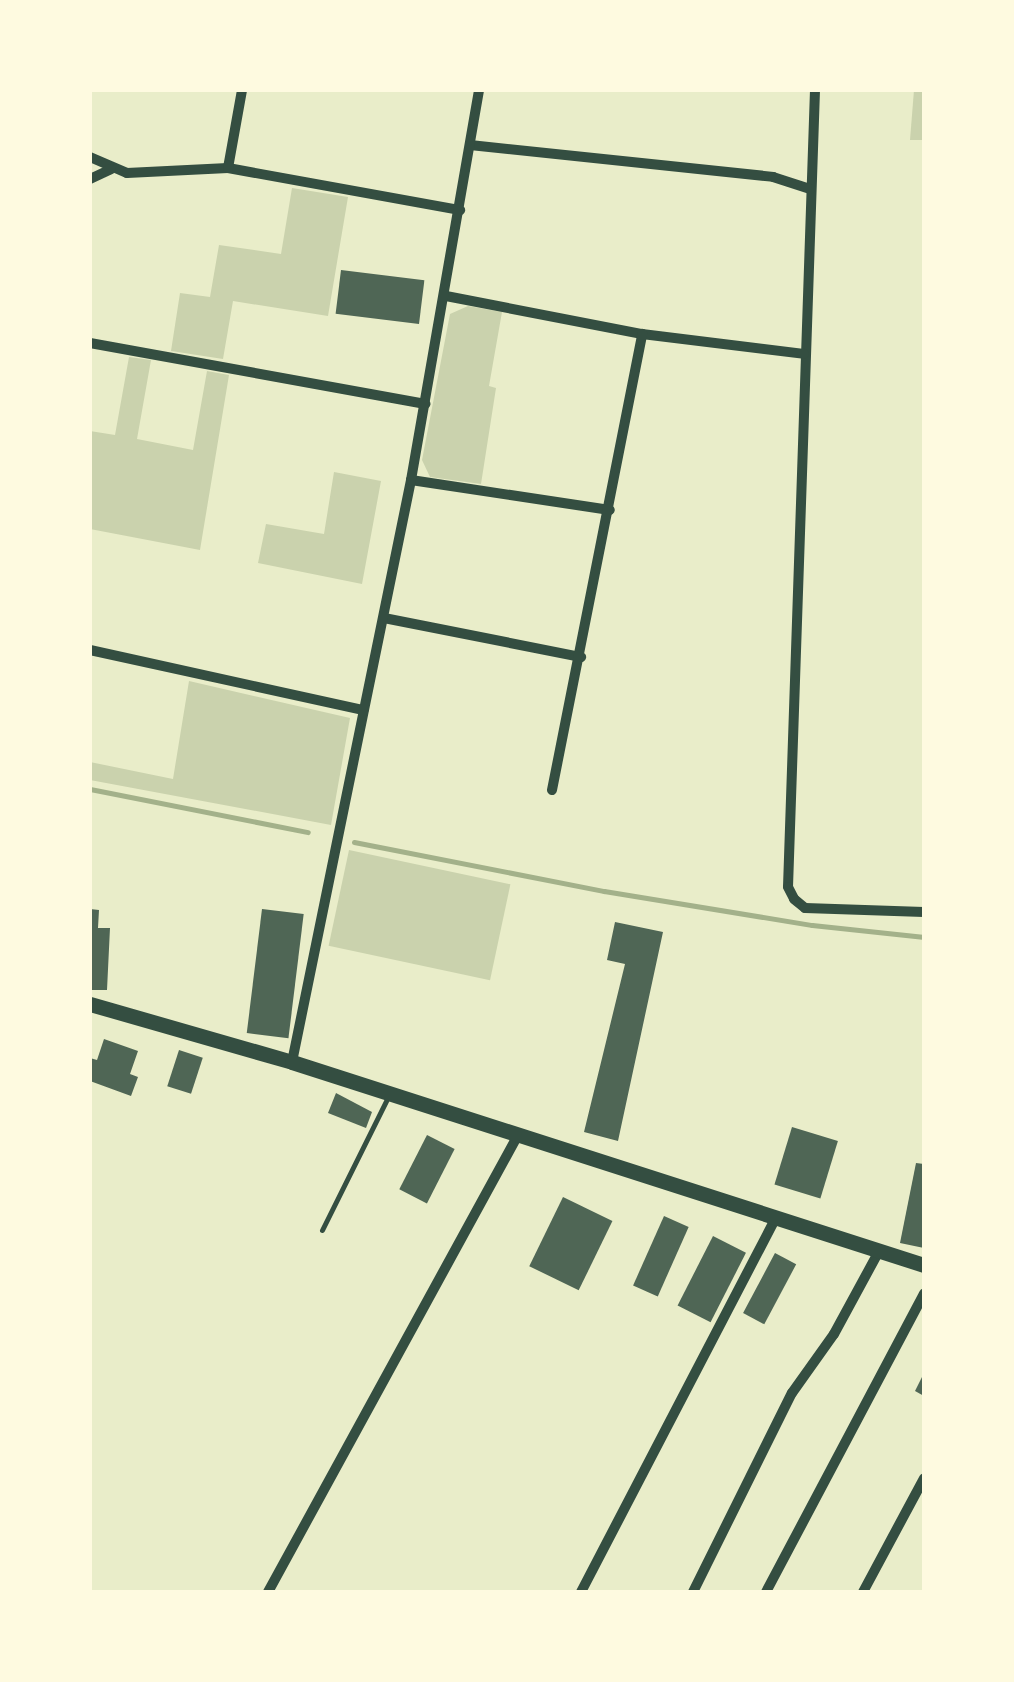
<!DOCTYPE html>
<style>
body{margin:0}
#map{position:relative;width:1014px;height:1682px;overflow:hidden;background:#e9edc9;font-family:"Sofia Sans Condensed",sans-serif}
div>[style]{position:absolute}
[style*='--x']{left:calc(var(--x)*1px);top:calc(var(--y)*1px);width:calc(var(--w)*1px);rotate:calc(var(--a)*1deg)}
.green>*{inset:0;background:#cad2ad;transform-origin:0 0}
.stream>*{height:5px;margin:-2.5px;padding:0 2.5px;transform-origin:2.5px;border-radius:2.5px;background:#a3b18a}
.building>*{inset:0;background:#4f6655;transform-origin:0 0}
.service>*{height:5px;margin:-2.5px;padding:0 2.5px;transform-origin:2.5px;border-radius:2.5px;background:#344e41}
.minor>*{height:10px;margin:-5px;padding:0 5px;transform-origin:5px;border-radius:5px;background:#344e41}
.primary>*{height:15px;margin:-7.5px;padding:0 7.5px;transform-origin:7.5px;border-radius:7.5px;background:#344e41}
span{translate:-50% -50%;white-space:nowrap;text-align:center;line-height:1.15;-webkit-text-stroke:10px #fefae0;paint-order:stroke}
.frame{position:absolute;inset:0;border:92px solid #fefae0;pointer-events:none}
</style>
<div id="map">
<div class="green">
<div style="clip-path:polygon(914px 90px,924px 90px,924px 140px,910px 140px)"></div>
<div style="clip-path:polygon(292px 188px,348px 197px,328px 316px,233px 301px,223px 359px,171px 351px,180px 293px,210px 297px,219px 245px,281px 254px)"></div>
<div style="clip-path:polygon(468px 306px,502px 312px,489px 386px,496px 388px,481px 484px,430px 477px,422px 460px,450px 314px)"></div>
<div style="clip-path:polygon(129px 357px,151px 360px,137px 439px,193px 450px,207px 371px,229px 375px,200px 550px,90px 529px,90px 431px,115px 435px)"></div>
<div style="clip-path:polygon(334px 472px,381px 481px,362px 584px,258px 563px,266px 524px,324px 534px)"></div>
<div style="clip-path:polygon(189px 681px,350px 718px,331px 825px,90px 780px,90px 762px,173px 779px)"></div>
<div style="left:349px;top:850px;width:165px;height:98px;rotate:12deg"></div>
</div>
<div class="stream">
<div style="--x:90;--y:789;--w:222;--a:11.2"></div>
<div style="--x:354;--y:842;--w:255;--a:11.1"></div>
<div style="--x:604;--y:891;--w:211;--a:9.3"></div>
<div style="--x:812;--y:925;--w:113;--a:6.1"></div>
</div>
<div class="building">
<div style="left:341px;top:270px;width:84px;height:44px;rotate:7deg"></div>
<div style="clip-path:polygon(90px 909px,99px 910px,98px 928px,110px 928px,107px 990px,90px 990px)"></div>
<div style="left:262px;top:909px;width:42px;height:125px;rotate:7deg"></div>
<div style="clip-path:polygon(615px 922px,663px 932px,618px 1141px,584px 1132px,625px 964px,607px 960px)"></div>
<div style="clip-path:polygon(104px 1039px,138px 1051px,130px 1074px,138px 1077px,131px 1096px,90px 1081px,90px 1058px,97px 1060px)"></div>
<div style="left:179px;top:1050px;width:25px;height:38px;rotate:18deg"></div>
<div style="clip-path:polygon(336px 1093px,372px 1112px,366px 1128px,328px 1113px)"></div>
<div style="left:792px;top:1127px;width:48px;height:60px;rotate:17deg"></div>
<div style="left:427px;top:1135px;width:31px;height:61px;rotate:27deg"></div>
<div style="clip-path:polygon(916px 1163px,924px 1164px,924px 1248px,900px 1243px)"></div>
<div style="left:563px;top:1197px;width:55px;height:77px;rotate:26deg"></div>
<div style="left:664px;top:1216px;width:27px;height:76px;rotate:24deg"></div>
<div style="left:713px;top:1236px;width:37px;height:78px;rotate:27deg"></div>
<div style="left:775px;top:1253px;width:24px;height:68px;rotate:28deg"></div>
<div style="clip-path:polygon(924px 1373px,924px 1396px,915px 1391px)"></div>
</div>
<div class="service">
<div style="--x:322;--y:1230;--w:148;--a:-63.6"></div>
</div>
<div class="minor">
<div style="--x:815;--y:90;--w:797;--a:91.94"></div>
<div style="--x:788;--y:887;--w:13;--a:63"></div>
<div style="--x:794;--y:899;--w:14;--a:39"></div>
<div style="--x:805;--y:908;--w:119;--a:1.9"></div>
<div style="--x:470;--y:145;--w:305;--a:6"></div>
<div style="--x:773;--y:177;--w:39;--a:18"></div>
<div style="--x:90;--y:157;--w:40;--a:23.4"></div>
<div style="--x:127;--y:173;--w:101;--a:-2.8"></div>
<div style="--x:228;--y:168;--w:236;--a:10.3"></div>
<div style="--x:228;--y:168;--w:79;--a:-79.8"></div>
<div style="--x:90;--y:179;--w:23;--a:-25"></div>
<div style="--x:446;--y:296;--w:200;--a:11"></div>
<div style="--x:642;--y:334;--w:163;--a:7"></div>
<div style="--x:90;--y:343;--w:341;--a:10.3"></div>
<div style="--x:411;--y:480;--w:201;--a:8.6"></div>
<div style="--x:384;--y:618;--w:201;--a:11.2"></div>
<div style="--x:90;--y:650;--w:280;--a:12.4"></div>
<div style="--x:552;--y:790;--w:465;--a:-78.8"></div>
<div style="--x:292;--y:1062;--w:594;--a:-78.44"></div>
<div style="--x:411;--y:480;--w:396;--a:-80.1"></div>
<div style="--x:268;--y:1592;--w:521;--a:-61.32"></div>
<div style="--x:581;--y:1592;--w:422;--a:-62.5"></div>
<div style="--x:693;--y:1592;--w:222;--a:-63.6"></div>
<div style="--x:792;--y:1393;--w:72;--a:-54.6"></div>
<div style="--x:834;--y:1334;--w:94;--a:-61.5"></div>
<div style="--x:766;--y:1592;--w:338;--a:-62.1"></div>
<div style="--x:863;--y:1592;--w:129;--a:-61.8"></div>
</div>
<div class="primary">
<div style="--x:90;--y:1004;--w:210;--a:16"></div>
<div style="--x:292;--y:1062;--w:664;--a:17.81"></div>
</div>
<div class="frame"></div>
</div>
